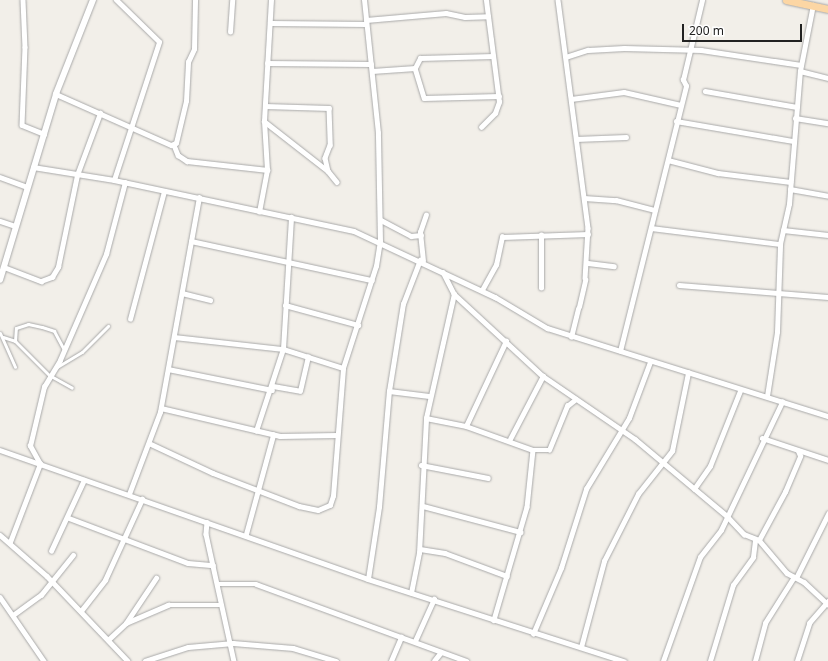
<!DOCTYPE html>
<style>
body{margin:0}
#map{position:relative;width:828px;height:661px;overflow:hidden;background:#f2efe9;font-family:"Noto Sans",sans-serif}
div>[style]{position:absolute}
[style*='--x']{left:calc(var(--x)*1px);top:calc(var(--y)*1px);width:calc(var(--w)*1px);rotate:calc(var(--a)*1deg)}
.roads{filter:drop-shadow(0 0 1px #a9a9a9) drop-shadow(0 0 1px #a9a9a9)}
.pedestrian>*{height:3px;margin:-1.5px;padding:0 1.5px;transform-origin:1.5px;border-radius:1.5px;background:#fff}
.minor>*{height:4.5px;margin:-2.25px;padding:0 2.25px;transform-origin:2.25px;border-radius:2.25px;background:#fff}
.tertiary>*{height:5.5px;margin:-2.75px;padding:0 2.75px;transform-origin:2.75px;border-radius:2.75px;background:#fff}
.primary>*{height:7px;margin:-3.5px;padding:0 3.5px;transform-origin:3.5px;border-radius:3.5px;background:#fcd6a4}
span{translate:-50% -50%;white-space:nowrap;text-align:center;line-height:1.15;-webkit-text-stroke:4px #fff;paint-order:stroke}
.scale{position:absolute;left:682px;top:24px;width:120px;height:18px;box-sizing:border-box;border:2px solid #222;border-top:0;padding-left:5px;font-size:12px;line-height:14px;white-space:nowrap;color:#222;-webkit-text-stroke:3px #fff;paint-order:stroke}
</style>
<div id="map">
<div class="roads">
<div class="pedestrian">
<div style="--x:0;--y:333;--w:37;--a:66"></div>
<div style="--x:3;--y:337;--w:13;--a:18"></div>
<div style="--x:15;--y:341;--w:13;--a:-86"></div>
<div style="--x:16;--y:328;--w:13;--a:-18"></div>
<div style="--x:28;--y:324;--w:14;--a:12"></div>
<div style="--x:42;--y:327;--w:13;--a:18"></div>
<div style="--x:54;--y:331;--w:21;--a:62"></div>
<div style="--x:15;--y:341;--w:48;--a:45"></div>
<div style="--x:49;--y:375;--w:26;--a:29"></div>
<div style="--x:57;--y:367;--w:29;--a:-31"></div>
<div style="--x:82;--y:352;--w:37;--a:-45"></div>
</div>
<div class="minor">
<div style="--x:23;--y:0;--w:47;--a:87.6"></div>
<div style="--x:25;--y:47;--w:78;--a:92.2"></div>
<div style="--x:22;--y:125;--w:24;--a:22"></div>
<div style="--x:558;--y:0;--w:230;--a:82.5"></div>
<div style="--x:588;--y:228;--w:50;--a:93.4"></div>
<div style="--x:366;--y:20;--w:80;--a:-5"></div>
<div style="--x:446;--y:13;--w:19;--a:12"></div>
<div style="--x:465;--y:17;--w:23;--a:-2"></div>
<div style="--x:271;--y:23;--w:95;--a:0.6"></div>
<div style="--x:230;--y:32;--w:32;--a:-86"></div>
<div style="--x:566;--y:57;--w:23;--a:-18"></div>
<div style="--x:588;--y:50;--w:36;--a:-3"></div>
<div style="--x:624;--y:48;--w:77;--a:1.5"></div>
<div style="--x:701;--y:50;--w:101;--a:8.5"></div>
<div style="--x:267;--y:63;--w:104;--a:0.6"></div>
<div style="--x:415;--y:68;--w:11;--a:-63"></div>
<div style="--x:420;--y:58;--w:73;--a:-1.6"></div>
<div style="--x:372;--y:71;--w:43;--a:-4"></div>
<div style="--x:415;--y:68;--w:31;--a:73"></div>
<div style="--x:424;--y:98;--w:75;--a:-1.5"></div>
<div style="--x:800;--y:71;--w:29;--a:14"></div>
<div style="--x:705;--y:91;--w:93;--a:9.9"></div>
<div style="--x:56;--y:94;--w:126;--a:23.9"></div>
<div style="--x:171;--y:145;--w:5;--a:-22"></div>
<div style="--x:176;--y:143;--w:43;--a:-76.6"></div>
<div style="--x:186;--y:101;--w:39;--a:-87"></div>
<div style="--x:188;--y:62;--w:14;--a:-65"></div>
<div style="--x:194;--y:49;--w:49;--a:-88.8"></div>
<div style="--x:571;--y:99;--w:53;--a:-7.5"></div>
<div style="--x:624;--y:92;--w:58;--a:12.8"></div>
<div style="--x:265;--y:106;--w:64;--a:1.8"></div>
<div style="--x:329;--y:108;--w:37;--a:88"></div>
<div style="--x:330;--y:145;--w:14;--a:111"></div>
<div style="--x:325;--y:158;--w:13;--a:77"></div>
<div style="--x:795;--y:118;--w:33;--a:9"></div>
<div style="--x:264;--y:121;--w:81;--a:38"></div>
<div style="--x:328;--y:171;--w:14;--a:51"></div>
<div style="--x:676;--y:121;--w:119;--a:9.7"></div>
<div style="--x:481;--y:127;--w:20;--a:-45"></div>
<div style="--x:495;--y:113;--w:12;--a:-70"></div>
<div style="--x:499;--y:102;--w:103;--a:-97.3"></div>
<div style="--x:576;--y:139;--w:50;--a:-2.3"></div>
<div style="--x:174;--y:145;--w:11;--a:68"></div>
<div style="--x:178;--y:155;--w:11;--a:34"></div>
<div style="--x:187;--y:161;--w:81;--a:6.4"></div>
<div style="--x:668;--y:160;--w:52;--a:14.6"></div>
<div style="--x:718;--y:173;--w:73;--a:7.1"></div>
<div style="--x:33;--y:167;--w:82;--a:9.1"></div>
<div style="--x:114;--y:180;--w:245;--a:12"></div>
<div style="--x:354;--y:231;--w:156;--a:25.1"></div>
<div style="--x:495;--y:297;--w:61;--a:30.8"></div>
<div style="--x:547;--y:328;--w:294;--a:17.4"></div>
<div style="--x:0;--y:177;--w:29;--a:20"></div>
<div style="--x:114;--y:180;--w:145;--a:-71.9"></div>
<div style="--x:159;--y:42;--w:60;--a:-135.7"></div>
<div style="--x:790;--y:189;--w:39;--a:10"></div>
<div style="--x:584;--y:198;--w:32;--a:4"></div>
<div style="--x:616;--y:200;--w:40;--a:14.4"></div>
<div style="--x:259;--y:212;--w:43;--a:-79.2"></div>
<div style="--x:267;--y:170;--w:49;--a:-93.5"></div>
<div style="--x:264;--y:121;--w:121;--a:-86.7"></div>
<div style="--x:381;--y:220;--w:34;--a:28"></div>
<div style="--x:411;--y:236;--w:10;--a:-6"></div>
<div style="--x:0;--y:221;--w:16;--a:18"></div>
<div style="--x:651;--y:228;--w:130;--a:7.1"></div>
<div style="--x:783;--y:230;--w:45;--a:6.3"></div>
<div style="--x:191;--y:241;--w:185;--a:12.2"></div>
<div style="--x:423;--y:261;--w:29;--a:-96"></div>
<div style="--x:420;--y:232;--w:18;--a:-71"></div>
<div style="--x:588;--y:263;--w:26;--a:7"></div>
<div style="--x:4;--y:267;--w:40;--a:21"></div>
<div style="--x:41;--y:281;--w:12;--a:-20"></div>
<div style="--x:52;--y:277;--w:12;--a:-59"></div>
<div style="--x:58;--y:267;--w:94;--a:-78.3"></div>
<div style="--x:77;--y:175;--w:66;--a:-69.6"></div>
<div style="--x:443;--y:272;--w:25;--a:63"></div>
<div style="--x:454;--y:294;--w:121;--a:42.7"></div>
<div style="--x:543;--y:376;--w:112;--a:34.4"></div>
<div style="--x:635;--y:439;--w:120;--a:39.9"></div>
<div style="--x:727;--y:516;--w:25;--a:47"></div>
<div style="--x:744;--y:534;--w:16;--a:22"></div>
<div style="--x:759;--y:540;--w:43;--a:49.7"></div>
<div style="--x:787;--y:573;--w:19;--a:28"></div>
<div style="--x:804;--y:582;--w:33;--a:43"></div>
<div style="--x:679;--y:285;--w:149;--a:4.6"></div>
<div style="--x:541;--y:288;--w:53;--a:-90"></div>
<div style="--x:482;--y:290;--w:29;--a:-61"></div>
<div style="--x:496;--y:265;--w:29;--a:-78"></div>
<div style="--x:502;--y:237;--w:86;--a:-2"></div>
<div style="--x:182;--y:293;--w:29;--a:14"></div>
<div style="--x:285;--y:305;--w:76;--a:15.3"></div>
<div style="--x:579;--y:307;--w:28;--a:-77"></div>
<div style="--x:130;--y:319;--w:132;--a:-75.1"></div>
<div style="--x:174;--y:337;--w:110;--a:6.3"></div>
<div style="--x:283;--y:349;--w:63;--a:17.6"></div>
<div style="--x:571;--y:337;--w:29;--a:-76"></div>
<div style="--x:620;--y:351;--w:273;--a:-76"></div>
<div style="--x:686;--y:86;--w:7;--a:-117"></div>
<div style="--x:683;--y:80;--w:82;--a:-76.6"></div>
<div style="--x:168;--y:369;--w:106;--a:11.4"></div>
<div style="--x:273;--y:386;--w:27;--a:10"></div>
<div style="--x:300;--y:391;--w:35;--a:-77"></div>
<div style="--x:389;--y:391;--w:40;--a:7.1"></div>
<div style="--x:767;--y:396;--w:65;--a:-81.1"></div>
<div style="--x:777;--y:332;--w:88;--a:-88"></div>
<div style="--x:780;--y:244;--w:41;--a:-77.3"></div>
<div style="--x:789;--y:204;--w:133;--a:-85.3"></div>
<div style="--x:800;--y:71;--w:67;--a:-78.9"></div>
<div style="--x:161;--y:408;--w:122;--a:13.2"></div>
<div style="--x:280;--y:436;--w:57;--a:-1"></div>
<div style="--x:426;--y:418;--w:41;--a:11.3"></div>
<div style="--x:466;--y:426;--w:71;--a:19.7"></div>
<div style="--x:533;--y:450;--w:57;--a:96"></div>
<div style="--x:527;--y:507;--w:118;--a:106.3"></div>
<div style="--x:466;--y:426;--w:94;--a:-64.8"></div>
<div style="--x:256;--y:431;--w:86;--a:-71.8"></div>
<div style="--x:283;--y:349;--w:132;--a:-86.5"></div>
<div style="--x:762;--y:438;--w:70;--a:18.4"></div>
<div style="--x:510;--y:439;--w:71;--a:-62.4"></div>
<div style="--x:151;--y:444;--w:68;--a:25.1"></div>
<div style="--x:213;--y:473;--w:92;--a:21"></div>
<div style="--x:299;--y:506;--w:19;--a:12"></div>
<div style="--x:318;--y:510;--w:13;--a:-23"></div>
<div style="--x:330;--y:505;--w:9;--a:-72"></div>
<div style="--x:333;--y:496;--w:128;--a:-85.5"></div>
<div style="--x:343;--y:368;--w:107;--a:-72.1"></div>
<div style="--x:376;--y:266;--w:25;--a:-81"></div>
<div style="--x:380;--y:241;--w:108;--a:-91.1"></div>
<div style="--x:378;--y:133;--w:134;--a:-96"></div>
<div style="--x:0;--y:450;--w:390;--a:19.3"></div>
<div style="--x:368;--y:579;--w:269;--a:17.8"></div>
<div style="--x:533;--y:450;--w:16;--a:0"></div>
<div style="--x:549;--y:450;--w:48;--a:-67.8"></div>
<div style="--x:567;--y:406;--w:11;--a:-38"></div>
<div style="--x:421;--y:465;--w:68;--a:11"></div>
<div style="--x:694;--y:489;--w:28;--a:-55"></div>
<div style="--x:710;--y:466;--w:81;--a:-68.2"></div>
<div style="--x:129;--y:494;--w:88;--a:-69.3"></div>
<div style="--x:160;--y:412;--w:218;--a:-79.7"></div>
<div style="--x:423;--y:506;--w:101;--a:14.9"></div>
<div style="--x:69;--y:518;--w:127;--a:20.7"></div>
<div style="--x:188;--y:563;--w:25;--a:5"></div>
<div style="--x:207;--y:522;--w:12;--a:95"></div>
<div style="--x:206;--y:534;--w:130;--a:77.6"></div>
<div style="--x:246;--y:534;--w:103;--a:-74.7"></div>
<div style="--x:0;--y:535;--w:62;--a:41.1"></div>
<div style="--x:47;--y:576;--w:117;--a:46.4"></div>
<div style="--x:759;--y:540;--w:55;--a:-61.6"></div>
<div style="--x:785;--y:492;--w:39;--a:-67"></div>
<div style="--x:800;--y:456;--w:5;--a:-112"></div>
<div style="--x:10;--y:542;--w:84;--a:-69"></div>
<div style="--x:40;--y:464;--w:21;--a:-119"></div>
<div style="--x:30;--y:446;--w:61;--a:-76.7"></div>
<div style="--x:44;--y:387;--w:31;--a:-59"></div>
<div style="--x:60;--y:360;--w:116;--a:-66.5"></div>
<div style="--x:106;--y:254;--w:74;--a:-75.2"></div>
<div style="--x:420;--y:549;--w:25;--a:9"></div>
<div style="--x:445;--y:553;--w:66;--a:20.4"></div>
<div style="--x:51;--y:551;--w:78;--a:-65.1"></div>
<div style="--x:796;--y:578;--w:72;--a:-63.4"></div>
<div style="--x:368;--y:579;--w:73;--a:-81.3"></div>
<div style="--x:379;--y:507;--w:116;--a:-85.1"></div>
<div style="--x:389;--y:391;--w:88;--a:-80.9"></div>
<div style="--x:403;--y:304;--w:47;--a:-68.9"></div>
<div style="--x:219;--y:584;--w:37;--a:0"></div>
<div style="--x:256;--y:584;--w:224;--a:20.1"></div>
<div style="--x:411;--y:593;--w:41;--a:-78.7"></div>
<div style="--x:419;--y:553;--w:135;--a:-87"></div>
<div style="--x:426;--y:418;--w:127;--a:-77.3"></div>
<div style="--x:0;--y:597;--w:78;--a:55.5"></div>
<div style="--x:81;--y:611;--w:39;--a:-52"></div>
<div style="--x:105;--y:580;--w:89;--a:-65.4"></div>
<div style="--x:13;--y:615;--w:34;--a:-36"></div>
<div style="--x:41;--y:595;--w:51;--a:-51.3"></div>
<div style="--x:126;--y:623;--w:54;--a:-56.3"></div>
<div style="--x:533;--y:634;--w:72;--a:-67"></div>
<div style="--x:561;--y:568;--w:83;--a:-72.4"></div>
<div style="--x:586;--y:489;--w:83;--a:-58.8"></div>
<div style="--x:629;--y:418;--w:60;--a:-69.4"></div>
<div style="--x:108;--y:640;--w:25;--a:-43"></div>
<div style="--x:126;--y:623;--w:46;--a:-23.2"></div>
<div style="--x:168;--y:605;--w:53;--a:0"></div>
<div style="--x:415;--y:641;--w:46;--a:-65.7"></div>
<div style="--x:581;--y:647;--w:89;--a:-75"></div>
<div style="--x:604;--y:561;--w:75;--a:-63.1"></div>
<div style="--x:638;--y:494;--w:55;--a:-51.7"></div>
<div style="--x:672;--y:451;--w:80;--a:-78.4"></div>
<div style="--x:145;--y:661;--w:45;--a:-18"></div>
<div style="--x:188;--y:647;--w:45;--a:-5.1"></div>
<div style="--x:233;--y:643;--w:60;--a:4.8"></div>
<div style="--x:293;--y:648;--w:45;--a:16.8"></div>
<div style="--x:391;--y:661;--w:26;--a:-67"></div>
<div style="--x:434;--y:661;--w:11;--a:-52"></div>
<div style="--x:663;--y:661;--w:110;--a:-70.4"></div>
<div style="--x:700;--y:557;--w:34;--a:-52"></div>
<div style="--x:721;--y:530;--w:142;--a:-64.5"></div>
<div style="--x:710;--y:661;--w:79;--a:-73.2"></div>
<div style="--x:733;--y:585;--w:34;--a:-54"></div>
<div style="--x:753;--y:557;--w:17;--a:-83"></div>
<div style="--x:755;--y:661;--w:39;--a:-75"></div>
<div style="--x:765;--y:623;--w:54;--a:-57.8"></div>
<div style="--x:797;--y:661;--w:40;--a:-72"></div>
<div style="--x:809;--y:623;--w:29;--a:-49"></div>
</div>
<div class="tertiary">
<div style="--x:0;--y:280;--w:194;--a:-73.2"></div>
<div style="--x:56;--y:94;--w:101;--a:-68.5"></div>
</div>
<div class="primary">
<div style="--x:786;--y:0;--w:43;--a:12.1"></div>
</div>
</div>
<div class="scale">200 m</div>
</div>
